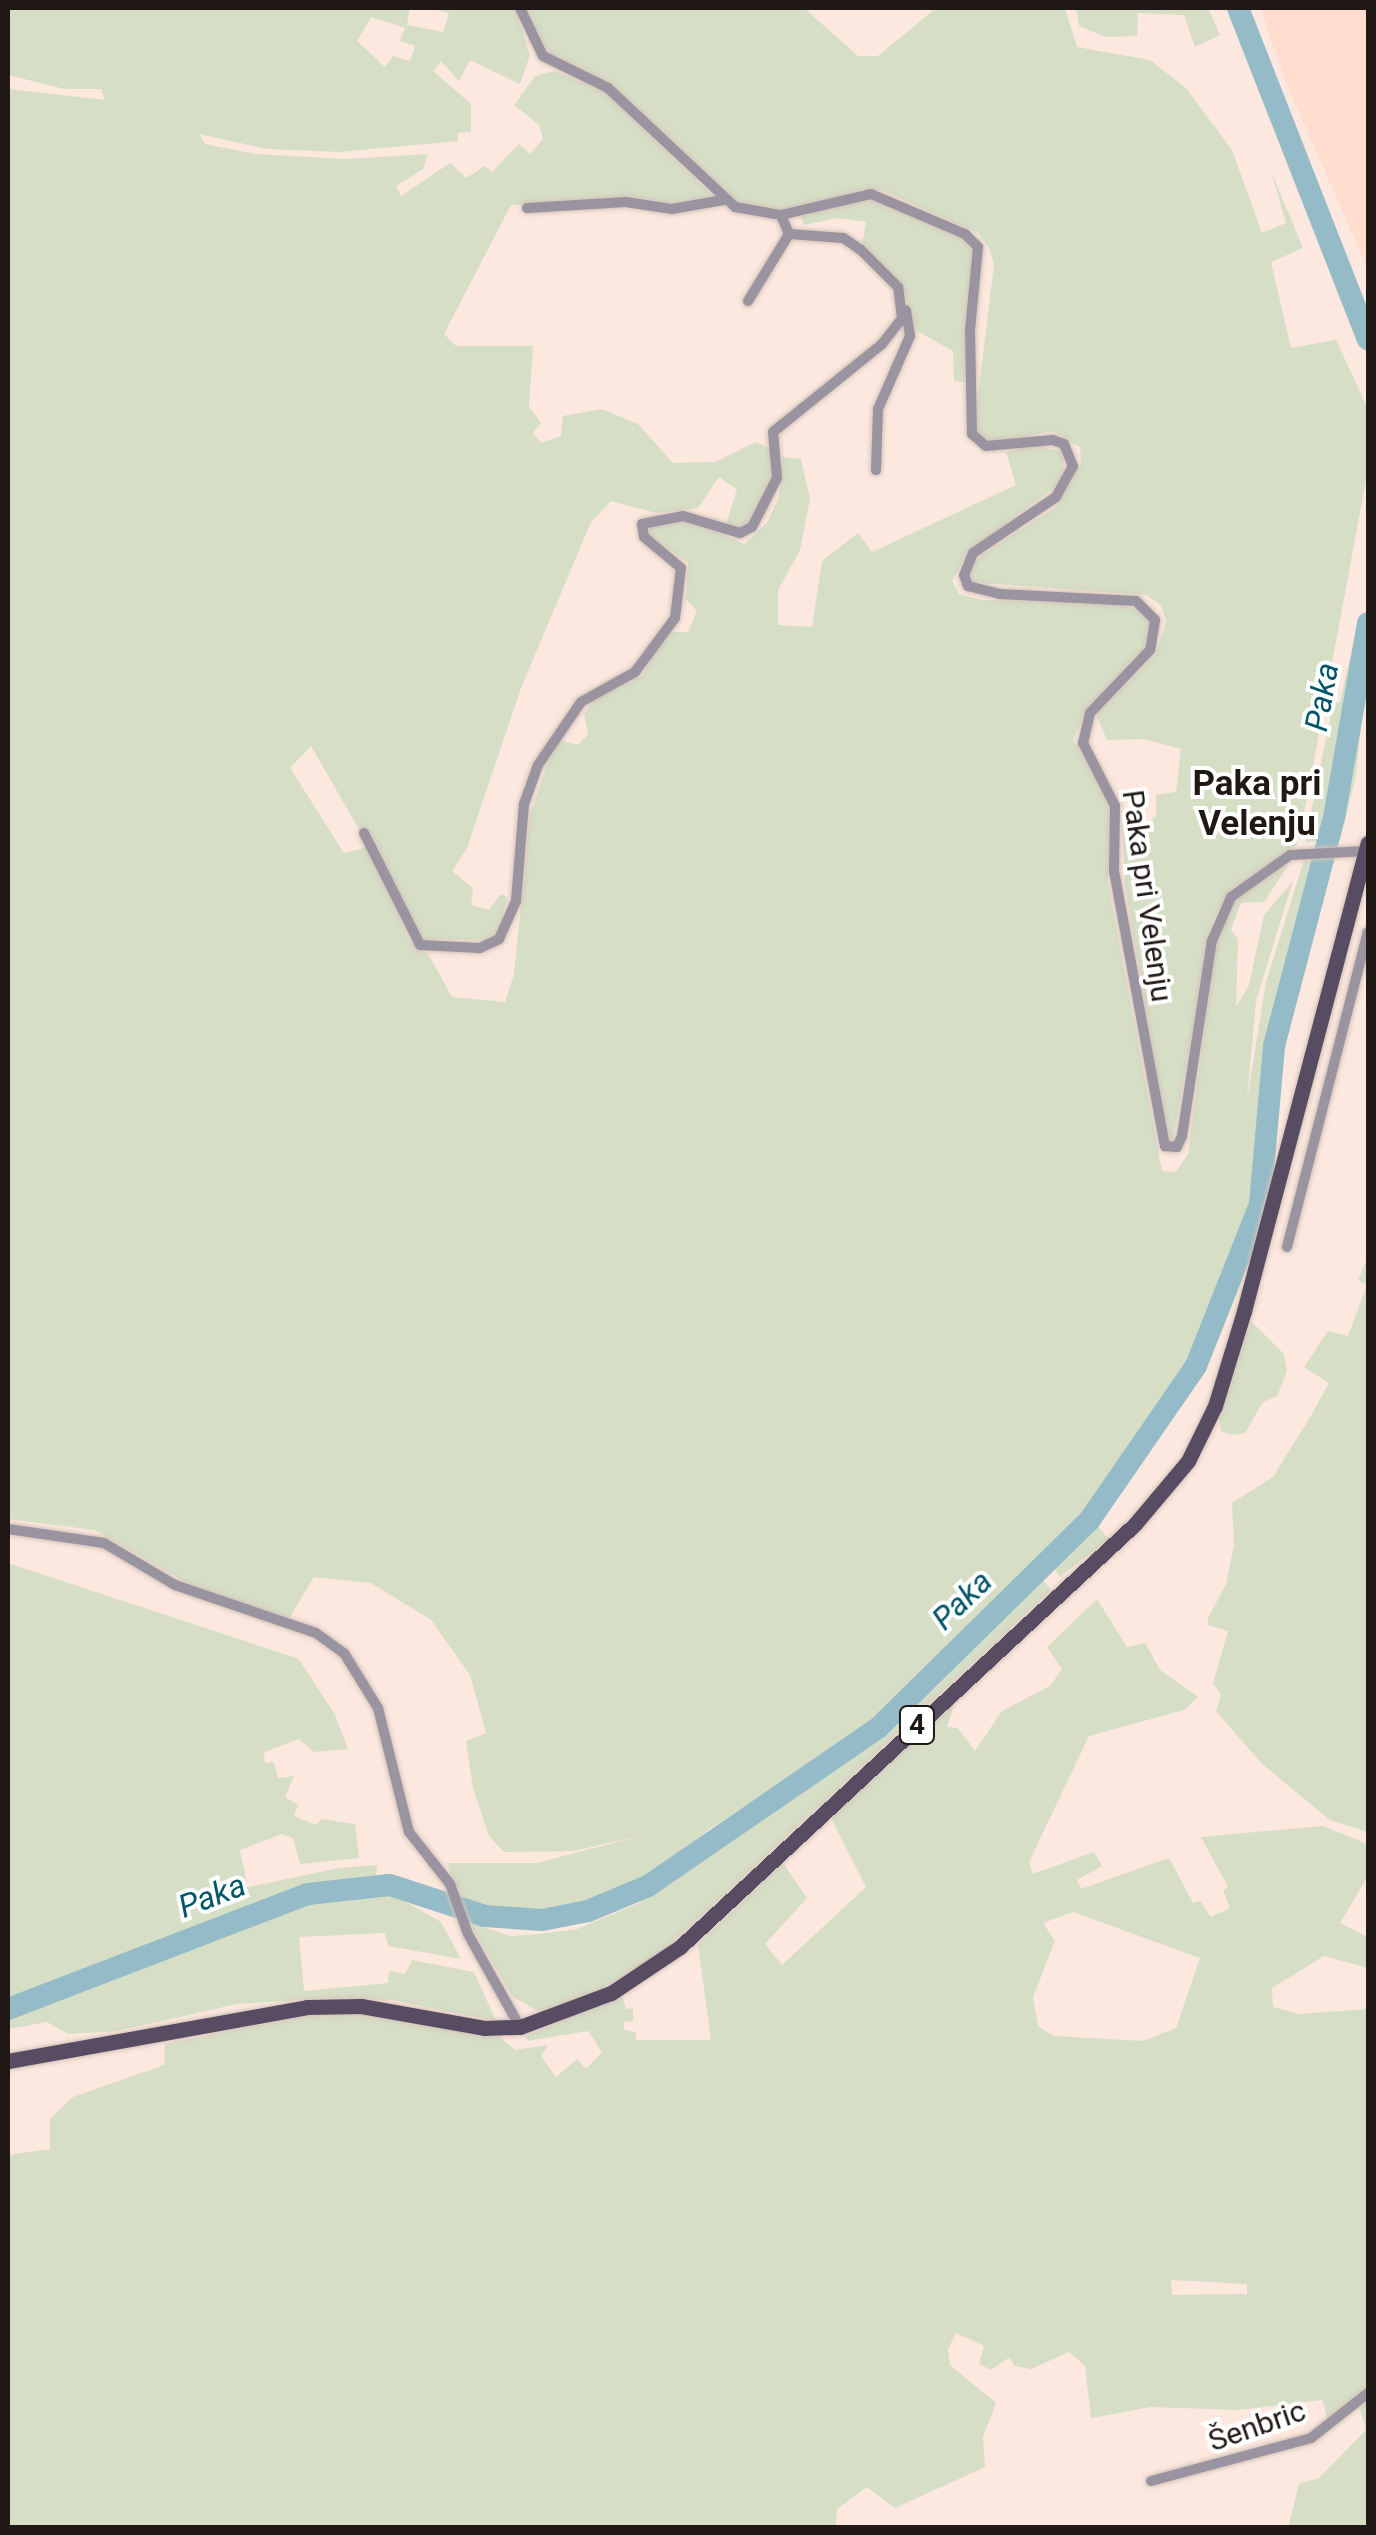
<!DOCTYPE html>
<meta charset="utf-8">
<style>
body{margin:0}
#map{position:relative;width:1376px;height:2535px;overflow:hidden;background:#fce8df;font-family:Roboto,sans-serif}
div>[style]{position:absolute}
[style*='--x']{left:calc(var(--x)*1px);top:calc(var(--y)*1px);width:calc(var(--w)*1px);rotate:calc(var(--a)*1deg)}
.built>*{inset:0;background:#ffdecf}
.green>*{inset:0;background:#d6dec6;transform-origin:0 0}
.river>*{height:22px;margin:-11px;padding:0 11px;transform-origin:11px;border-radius:11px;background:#94bbc7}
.roads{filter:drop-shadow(0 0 2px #d4c3ba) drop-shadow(0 0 2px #d4c3ba)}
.street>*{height:10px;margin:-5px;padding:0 5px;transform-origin:5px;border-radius:5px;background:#9a94a1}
.primary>*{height:15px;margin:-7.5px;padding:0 7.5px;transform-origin:7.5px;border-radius:7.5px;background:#574c62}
span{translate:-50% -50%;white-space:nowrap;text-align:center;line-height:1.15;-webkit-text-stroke:8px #fff;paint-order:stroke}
.shield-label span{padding:2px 8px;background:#fff;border:2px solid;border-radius:8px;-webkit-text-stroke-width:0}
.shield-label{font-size:28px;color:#201814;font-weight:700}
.street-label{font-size:30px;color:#201814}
.water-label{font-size:32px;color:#005668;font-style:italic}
.quarter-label{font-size:35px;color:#201814;font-weight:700}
.frame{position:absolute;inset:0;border:10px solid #201814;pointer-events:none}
</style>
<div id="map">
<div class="built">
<div style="clip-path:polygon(1260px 8px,1368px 8px,1368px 270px,1287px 85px)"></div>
</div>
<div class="green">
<div style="clip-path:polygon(evenodd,8px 8px,410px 8px,407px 25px,443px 32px,449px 13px,425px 8px,515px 8px,530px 55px,520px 84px,470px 60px,459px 81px,441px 61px,433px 71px,471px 104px,471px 132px,458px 133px,458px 141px,339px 152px,268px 149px,199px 134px,205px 144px,256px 154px,346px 159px,428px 154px,423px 169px,396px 186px,401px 196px,450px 163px,466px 178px,485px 166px,492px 172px,519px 144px,530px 154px,543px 139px,539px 125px,514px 105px,535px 76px,555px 71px,604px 91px,715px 198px,670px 206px,511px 205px,444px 334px,456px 346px,533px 346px,529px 407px,541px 423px,533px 433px,541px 443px,561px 436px,563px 416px,602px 409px,638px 424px,673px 463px,715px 462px,756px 442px,771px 449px,771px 488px,745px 528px,726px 525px,737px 489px,719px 477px,698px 508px,656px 513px,611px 501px,591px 522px,521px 688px,467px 848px,452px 871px,473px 888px,471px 905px,489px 910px,501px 894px,507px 897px,497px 940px,422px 939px,311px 746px,290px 768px,344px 853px,368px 847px,409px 940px,428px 954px,452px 997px,505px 1002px,514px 974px,530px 815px,551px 753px,560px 740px,578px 745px,588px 734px,584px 714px,597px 695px,642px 675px,658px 644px,671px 632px,688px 632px,697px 611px,686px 599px,688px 562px,650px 537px,649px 523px,693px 521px,744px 544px,767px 523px,779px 497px,782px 457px,801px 459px,810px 499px,800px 550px,778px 590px,778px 625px,812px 627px,822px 561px,858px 533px,872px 552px,1016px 485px,1006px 452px,1033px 445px,1063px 452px,1064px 480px,970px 550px,952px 581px,959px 594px,982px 600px,1110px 603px,1138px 609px,1150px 620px,1148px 643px,1086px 711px,1073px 740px,1110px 799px,1108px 884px,1162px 1171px,1176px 1172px,1188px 1154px,1214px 956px,1229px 909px,1242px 890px,1289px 864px,1264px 902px,1241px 903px,1231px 930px,1238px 939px,1236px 1007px,1249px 985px,1264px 915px,1293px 881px,1256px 1001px,1247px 1100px,1266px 982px,1304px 860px,1316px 859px,1275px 1002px,1254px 1204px,1240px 1256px,1193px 1359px,1090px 1512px,877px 1720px,708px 1830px,635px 1889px,628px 1885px,602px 1900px,546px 1913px,462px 1902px,447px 1863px,537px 1863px,651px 1833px,574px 1851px,504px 1852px,489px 1836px,473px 1788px,466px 1741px,486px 1733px,470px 1675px,431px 1620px,371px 1583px,314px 1577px,288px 1620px,203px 1592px,95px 1530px,8px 1519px,8px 89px,105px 100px,101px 89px,64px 89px,8px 75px,8px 8px,371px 17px,405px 28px,400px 41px,415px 46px,410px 61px,393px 56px,385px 67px,357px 41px,371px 17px)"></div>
<div style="clip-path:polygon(526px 8px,804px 8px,858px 56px,878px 56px,936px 8px,1065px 8px,1077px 47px,1150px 60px,1186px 88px,1232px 150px,1262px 233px,1286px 223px,1271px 171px,1303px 248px,1271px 262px,1291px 348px,1336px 340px,1368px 409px,1368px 469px,1301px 830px,1296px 846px,1231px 889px,1212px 922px,1173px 1139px,1167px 1139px,1125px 885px,1122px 825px,1148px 823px,1156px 816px,1156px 795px,1176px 792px,1181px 749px,1143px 739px,1107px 740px,1096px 714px,1156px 654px,1166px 621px,1161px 605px,1146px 595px,968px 582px,966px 570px,981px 555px,1056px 507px,1081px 463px,1080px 447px,1051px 431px,1002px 442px,982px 441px,974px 428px,994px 265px,990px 249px,978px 233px,881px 190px,786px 211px,741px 207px,641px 113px,544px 52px)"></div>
<div style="clip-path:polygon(1076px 8px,1208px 8px,1220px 35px,1195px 47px,1184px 15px,1138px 13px,1137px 36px,1106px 37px,1079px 26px)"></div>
<div style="clip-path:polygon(877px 198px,962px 237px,974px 250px,968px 383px,954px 381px,953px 351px,915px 330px,902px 284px,862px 245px,866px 222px,838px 218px,804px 225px,800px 216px)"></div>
<div style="clip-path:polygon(1361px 640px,1322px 841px,1305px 842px,1333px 704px,1340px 702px,1353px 644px)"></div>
<div style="clip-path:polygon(1368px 656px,1356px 776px,1340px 840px,1332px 841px)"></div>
<div style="clip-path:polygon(1368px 1257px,1368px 1832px,1330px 1820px,1262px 1764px,1216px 1711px,1221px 1695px,1213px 1683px,1228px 1631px,1208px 1625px,1208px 1618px,1226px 1584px,1234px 1545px,1232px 1503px,1273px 1477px,1312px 1414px,1329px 1383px,1304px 1367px,1328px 1331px,1348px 1336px,1367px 1285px,1358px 1280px)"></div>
<div style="clip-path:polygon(1251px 1321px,1284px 1354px,1287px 1371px,1277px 1396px,1263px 1402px,1245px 1433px,1232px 1435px,1221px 1431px,1219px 1420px)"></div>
<div style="left:1097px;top:1525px;width:18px;height:61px;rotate:52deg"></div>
<div style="clip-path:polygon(8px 1563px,299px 1659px,335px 1715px,348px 1749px,314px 1752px,299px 1739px,264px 1752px,265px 1763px,274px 1762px,278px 1778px,294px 1776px,285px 1797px,298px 1805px,294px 1816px,316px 1825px,321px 1819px,355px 1824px,359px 1858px,300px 1864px,293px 1838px,282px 1834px,240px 1850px,247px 1883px,225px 1892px,339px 1868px,377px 1865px,376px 1877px,281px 1895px,8px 2005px)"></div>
<div style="clip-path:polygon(1040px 1577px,1051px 1590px,662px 1952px,580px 2002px,542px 2013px,513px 1997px,469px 1922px,511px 1936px,540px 1934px,577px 1929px,639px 1903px,740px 1825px,878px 1736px,936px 1687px)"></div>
<div style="clip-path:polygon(evenodd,1097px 1599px,1127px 1647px,1145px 1643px,1160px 1670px,1198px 1697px,1184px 1710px,1089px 1736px,1029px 1862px,1033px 1874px,1094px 1852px,1102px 1866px,1077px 1880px,1081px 1889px,1169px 1858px,1193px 1903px,1200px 1901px,1211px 1917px,1230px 1908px,1223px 1891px,1228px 1887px,1201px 1837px,1323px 1826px,1368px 1844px,1368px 1876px,1340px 1923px,1368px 1937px,1368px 1968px,1324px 1956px,1272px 1988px,1273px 2007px,1299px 2014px,1368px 2009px,1368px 2388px,1328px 2419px,1322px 2400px,1238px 2410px,1151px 2407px,1091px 2418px,1085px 2366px,1069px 2352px,1031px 2369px,1014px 2366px,1010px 2357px,991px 2370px,979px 2364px,984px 2346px,956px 2333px,948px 2349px,950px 2365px,996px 2403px,983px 2437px,985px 2467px,895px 2508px,867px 2487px,837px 2509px,836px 2527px,8px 2527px,8px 2155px,50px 2149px,50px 2119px,73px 2097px,164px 2065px,165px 2044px,313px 2014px,362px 2013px,500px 2037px,515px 2050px,548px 2045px,541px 2056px,556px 2077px,577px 2059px,586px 2069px,602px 2052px,588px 2031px,527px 2041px,525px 2036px,622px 1996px,626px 2009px,633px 2008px,633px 2021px,624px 2022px,624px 2030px,636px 2032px,636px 2040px,711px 2040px,698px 1945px,783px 1863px,807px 1898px,765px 1944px,782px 1965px,866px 1887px,830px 1816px,956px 1699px,947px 1727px,958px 1728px,975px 1751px,1002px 1711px,1050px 1686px,1062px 1669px,1047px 1647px,1097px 1599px,1073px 1912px,1200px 1958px,1176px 2028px,1143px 2041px,1054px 2036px,1038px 2026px,1033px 1997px,1055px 1941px,1043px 1923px,1073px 1912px,1097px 1599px,1171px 2280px,1247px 2284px,1247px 2294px,1172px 2295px,1171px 2280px)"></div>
<div style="clip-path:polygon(388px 1892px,441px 1922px,461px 1959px,388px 1946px,385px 1933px,299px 1937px,304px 1991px,388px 1983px,389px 1971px,405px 1974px,412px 1960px,474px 1972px,496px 2021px,392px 2000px,328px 1998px,237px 2004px,117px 2031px,68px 2034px,47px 2022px,8px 2029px,8px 2019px,286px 1906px)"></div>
<div style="clip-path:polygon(1368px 2398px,1368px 2527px,1288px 2528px,1299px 2484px,1319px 2478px,1366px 2430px,1359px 2406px)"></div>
</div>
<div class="river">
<div style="--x:1238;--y:8;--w:356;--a:68.6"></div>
<div style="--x:8;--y:2009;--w:321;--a:-21"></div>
<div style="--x:308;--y:1894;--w:82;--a:-6.3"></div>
<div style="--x:390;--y:1885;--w:100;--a:18.1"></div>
<div style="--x:485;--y:1916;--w:57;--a:4"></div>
<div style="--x:542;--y:1920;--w:47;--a:-11.1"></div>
<div style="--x:588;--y:1911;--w:65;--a:-22.6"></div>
<div style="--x:648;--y:1886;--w:279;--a:-34.5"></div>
<div style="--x:878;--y:1728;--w:296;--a:-44.5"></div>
<div style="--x:1089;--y:1521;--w:188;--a:-55.4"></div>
<div style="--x:1196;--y:1366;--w:174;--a:-68.4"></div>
<div style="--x:1260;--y:1204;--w:159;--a:-84.9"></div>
<div style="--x:1274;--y:1046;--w:236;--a:-75.3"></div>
<div style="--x:1334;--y:818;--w:198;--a:-80.1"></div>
</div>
<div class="roads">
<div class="street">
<div style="--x:520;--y:8;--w:53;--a:64.4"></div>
<div style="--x:543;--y:56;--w:72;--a:26.2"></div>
<div style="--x:608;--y:88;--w:174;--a:43.1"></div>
<div style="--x:735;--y:207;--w:47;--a:9.9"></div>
<div style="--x:781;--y:215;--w:92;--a:-13.1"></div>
<div style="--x:871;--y:194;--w:102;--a:23.1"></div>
<div style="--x:965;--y:234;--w:18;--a:45"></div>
<div style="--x:978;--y:247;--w:83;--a:95.5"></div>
<div style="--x:970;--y:330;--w:104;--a:88.9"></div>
<div style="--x:972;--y:434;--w:18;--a:41"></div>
<div style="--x:986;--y:446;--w:67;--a:-5.1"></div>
<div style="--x:1053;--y:440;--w:12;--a:20"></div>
<div style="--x:1064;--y:444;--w:24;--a:68"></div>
<div style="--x:1073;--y:466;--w:35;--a:119"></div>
<div style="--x:1056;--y:497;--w:100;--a:146"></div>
<div style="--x:973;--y:553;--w:24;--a:112"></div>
<div style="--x:964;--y:575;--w:12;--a:70"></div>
<div style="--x:968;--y:586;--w:32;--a:14"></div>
<div style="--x:999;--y:594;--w:137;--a:2.9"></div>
<div style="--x:1136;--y:601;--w:27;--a:45"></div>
<div style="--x:1155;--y:620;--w:30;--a:99"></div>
<div style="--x:1150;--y:650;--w:87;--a:133.6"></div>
<div style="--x:1090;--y:713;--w:31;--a:103"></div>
<div style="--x:1083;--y:743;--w:71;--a:63.1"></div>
<div style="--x:1115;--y:806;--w:65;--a:90.9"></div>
<div style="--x:1114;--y:871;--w:280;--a:79.5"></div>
<div style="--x:1165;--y:1146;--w:12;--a:5"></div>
<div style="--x:1177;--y:1147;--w:12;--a:-66"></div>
<div style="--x:1182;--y:1136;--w:197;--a:-81.3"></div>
<div style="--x:1212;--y:941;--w:48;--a:-66.6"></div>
<div style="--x:1231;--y:897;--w:72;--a:-35.4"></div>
<div style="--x:1290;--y:855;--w:76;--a:-3"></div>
<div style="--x:527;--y:208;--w:99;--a:-3.5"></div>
<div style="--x:626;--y:202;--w:47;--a:8.7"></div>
<div style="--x:672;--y:209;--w:52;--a:-10"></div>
<div style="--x:748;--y:301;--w:79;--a:-58.5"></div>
<div style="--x:876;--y:470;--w:61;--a:-88.1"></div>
<div style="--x:878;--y:409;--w:80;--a:-66.3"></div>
<div style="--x:910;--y:336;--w:26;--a:-99"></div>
<div style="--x:364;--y:833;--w:125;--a:63.4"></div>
<div style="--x:420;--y:945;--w:60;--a:2.9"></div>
<div style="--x:480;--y:948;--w:21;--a:-25"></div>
<div style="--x:499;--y:939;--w:42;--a:-65.9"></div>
<div style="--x:516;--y:901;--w:97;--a:-85.3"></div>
<div style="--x:524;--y:804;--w:41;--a:-70.3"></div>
<div style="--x:538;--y:765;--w:76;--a:-55.7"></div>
<div style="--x:581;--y:702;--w:62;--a:-29.1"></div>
<div style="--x:635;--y:672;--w:67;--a:-53.5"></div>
<div style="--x:675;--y:618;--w:50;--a:-83.2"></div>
<div style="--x:681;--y:568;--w:48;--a:-140"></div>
<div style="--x:644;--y:537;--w:13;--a:-99"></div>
<div style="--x:642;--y:524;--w:42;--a:-11"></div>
<div style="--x:683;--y:516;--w:59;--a:16.6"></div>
<div style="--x:740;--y:533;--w:13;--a:-27"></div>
<div style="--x:752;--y:527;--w:55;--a:-63"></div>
<div style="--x:777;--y:478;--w:46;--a:-95"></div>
<div style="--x:773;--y:432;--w:140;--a:-38.9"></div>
<div style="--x:882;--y:344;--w:33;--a:-52"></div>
<div style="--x:902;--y:318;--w:31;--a:-97"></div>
<div style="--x:898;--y:287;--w:52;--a:-135"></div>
<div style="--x:861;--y:250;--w:22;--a:-146"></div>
<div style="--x:843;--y:238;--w:54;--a:-175.8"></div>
<div style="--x:789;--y:234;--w:21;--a:-113"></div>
<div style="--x:1287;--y:1247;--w:325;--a:-75.6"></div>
<div style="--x:8;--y:1529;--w:97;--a:8.3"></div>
<div style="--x:104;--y:1543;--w:82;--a:30.6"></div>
<div style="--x:175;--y:1585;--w:149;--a:18.8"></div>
<div style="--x:316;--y:1633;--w:34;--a:36"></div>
<div style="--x:344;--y:1653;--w:65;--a:58.3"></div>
<div style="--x:378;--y:1708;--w:128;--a:76"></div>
<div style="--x:409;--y:1832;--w:66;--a:51.7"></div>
<div style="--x:450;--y:1884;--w:53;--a:70.2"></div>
<div style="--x:468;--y:1934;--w:107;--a:60.8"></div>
<div style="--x:1151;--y:2481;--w:166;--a:-15"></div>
<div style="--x:1311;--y:2438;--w:73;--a:-38.3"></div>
</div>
<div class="primary">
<div style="--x:8;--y:2061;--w:304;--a:-10.2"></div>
<div style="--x:307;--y:2007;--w:54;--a:-1.1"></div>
<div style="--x:361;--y:2006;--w:125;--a:10.1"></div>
<div style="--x:484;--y:2028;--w:36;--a:-2"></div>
<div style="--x:520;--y:2027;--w:97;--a:-20.5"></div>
<div style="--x:611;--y:1993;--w:83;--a:-33.7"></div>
<div style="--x:680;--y:1947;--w:621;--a:-42.91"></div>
<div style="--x:1135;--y:1524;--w:82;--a:-49.9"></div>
<div style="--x:1188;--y:1461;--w:61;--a:-63.9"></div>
<div style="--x:1215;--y:1406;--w:99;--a:-73"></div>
<div style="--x:1244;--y:1311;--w:484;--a:-75.2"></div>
</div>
</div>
<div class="shield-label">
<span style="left:917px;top:1725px">4</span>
</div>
<div class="street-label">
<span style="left:1147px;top:896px;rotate:82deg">Paka pri Velenju</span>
<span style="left:1257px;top:2426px;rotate:-19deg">Šenbric</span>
</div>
<div class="water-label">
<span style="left:1322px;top:697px;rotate:-80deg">Paka</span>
<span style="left:962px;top:1600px;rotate:-44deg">Paka</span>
<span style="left:212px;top:1896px;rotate:-21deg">Paka</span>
</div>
<div class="quarter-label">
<span style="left:1257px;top:804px">Paka pri<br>Velenju</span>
</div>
<div class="frame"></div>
</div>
